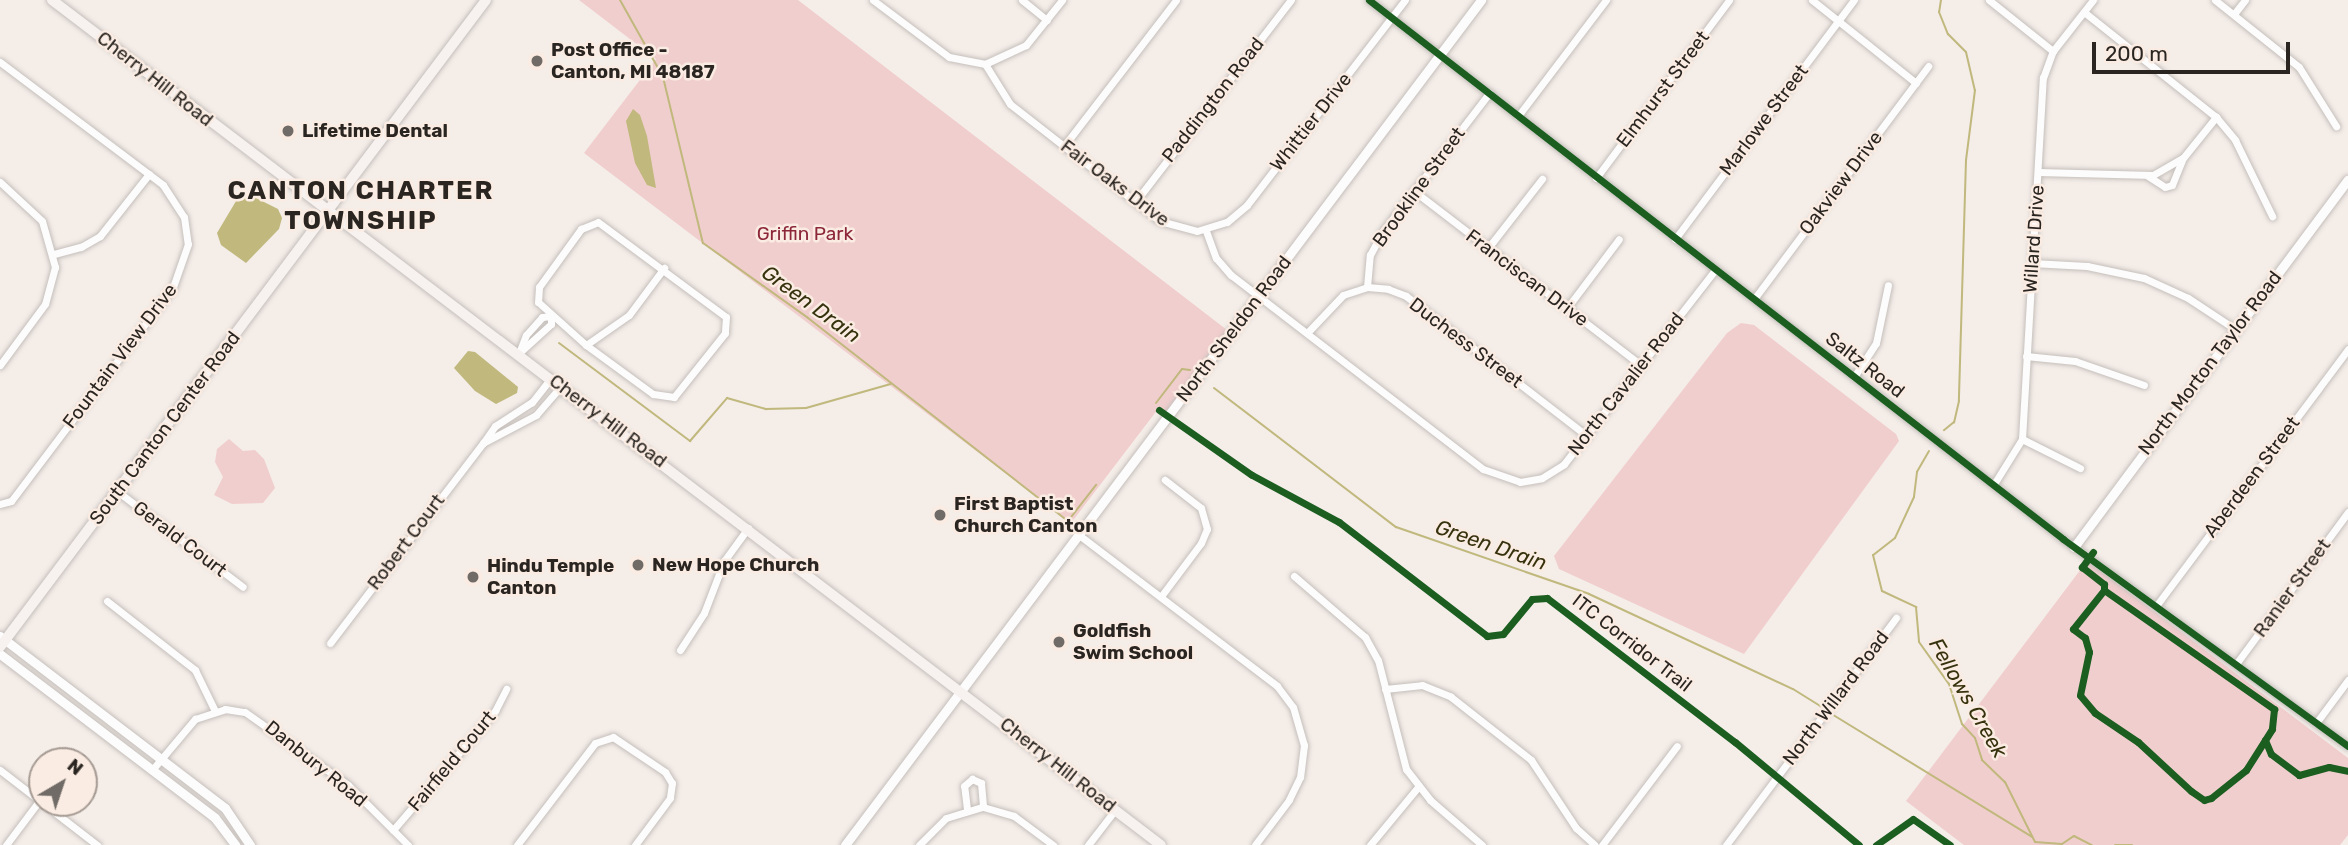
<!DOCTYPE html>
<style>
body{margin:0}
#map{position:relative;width:2348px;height:845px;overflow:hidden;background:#f4ede8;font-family:Rubik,sans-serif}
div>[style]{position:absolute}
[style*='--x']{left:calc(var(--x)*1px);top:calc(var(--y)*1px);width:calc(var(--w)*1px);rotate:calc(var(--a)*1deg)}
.green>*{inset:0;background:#f1cece}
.water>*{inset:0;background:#c0b87c}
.stream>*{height:2px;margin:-1px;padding:0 1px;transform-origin:1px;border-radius:1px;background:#c0b87c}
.roads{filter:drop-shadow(0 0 2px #c5bfbb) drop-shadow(0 0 2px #c5bfbb)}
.minor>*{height:7px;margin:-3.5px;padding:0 3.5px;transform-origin:3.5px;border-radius:3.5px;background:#fdfcfc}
.tertiary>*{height:9px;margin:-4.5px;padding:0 4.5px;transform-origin:4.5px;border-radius:4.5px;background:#fdfcfc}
.secondary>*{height:10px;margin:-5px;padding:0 5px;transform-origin:5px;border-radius:5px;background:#f7f1f0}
.cycleway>*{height:7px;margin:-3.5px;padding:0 3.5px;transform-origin:3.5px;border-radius:3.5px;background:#1b5e20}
.dots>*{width:19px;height:19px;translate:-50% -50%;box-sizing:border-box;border:4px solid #faece2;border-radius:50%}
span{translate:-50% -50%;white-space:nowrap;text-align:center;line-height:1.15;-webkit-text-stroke:5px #faece2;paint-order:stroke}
.poi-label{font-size:19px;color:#2a2521;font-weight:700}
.left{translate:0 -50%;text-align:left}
.street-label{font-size:19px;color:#2a2521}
.park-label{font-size:19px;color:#8c2638}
.water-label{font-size:21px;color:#36320d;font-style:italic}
.district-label{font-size:26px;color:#2a2521;font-weight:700;letter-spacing:2px}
.north{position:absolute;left:28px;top:747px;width:70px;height:70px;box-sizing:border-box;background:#faece2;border:2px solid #a79c95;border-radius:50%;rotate:39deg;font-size:19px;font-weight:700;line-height:28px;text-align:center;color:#2a2521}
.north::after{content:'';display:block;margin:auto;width:24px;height:32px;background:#716b67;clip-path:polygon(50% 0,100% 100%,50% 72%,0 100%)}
.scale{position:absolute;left:2092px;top:42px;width:198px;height:32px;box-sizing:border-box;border:4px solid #2a2521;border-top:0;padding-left:9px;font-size:21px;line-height:24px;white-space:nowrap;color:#2a2521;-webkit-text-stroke:5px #faece2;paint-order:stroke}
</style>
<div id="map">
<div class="green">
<div style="clip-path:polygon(579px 0,798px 0,1227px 330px,1165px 413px,1159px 409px,1155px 413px,1071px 523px,584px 153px,656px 59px)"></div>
<div style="clip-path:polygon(1741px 323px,1754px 325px,1896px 434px,1899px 441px,1744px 654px,1559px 569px,1554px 556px,1727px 333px)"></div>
<div style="clip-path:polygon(229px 439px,243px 451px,255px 450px,264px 459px,275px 488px,263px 503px,232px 504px,214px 495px,223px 477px,215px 462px,217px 449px)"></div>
<div style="clip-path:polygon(2087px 561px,2348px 758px,2348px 835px,2340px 845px,1964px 845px,1906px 801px)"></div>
</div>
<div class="water">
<div style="clip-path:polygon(633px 109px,640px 115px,647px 136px,656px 188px,647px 185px,635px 163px,626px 121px)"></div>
<div style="clip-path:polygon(242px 191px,278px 209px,282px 218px,279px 229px,246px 263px,221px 245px,217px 233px)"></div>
<div style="clip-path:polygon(468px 351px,475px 352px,518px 387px,517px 393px,496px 404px,475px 391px,454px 368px)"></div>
</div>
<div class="stream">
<div style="--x:620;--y:0;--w:88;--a:60.8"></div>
<div style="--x:663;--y:77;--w:171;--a:76.5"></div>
<div style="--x:703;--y:243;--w:129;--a:35.5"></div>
<div style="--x:808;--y:318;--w:330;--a:38"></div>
<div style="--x:1068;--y:521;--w:46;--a:-52.1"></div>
<div style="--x:1941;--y:0;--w:12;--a:99"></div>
<div style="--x:1939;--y:12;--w:24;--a:68"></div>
<div style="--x:1948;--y:34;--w:25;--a:45"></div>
<div style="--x:1966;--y:52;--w:39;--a:77"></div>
<div style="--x:1975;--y:90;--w:71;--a:97.3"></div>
<div style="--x:1966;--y:160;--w:241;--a:91.7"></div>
<div style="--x:1959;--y:401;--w:22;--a:103"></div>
<div style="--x:1954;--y:422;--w:13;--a:141"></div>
<div style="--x:559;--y:343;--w:164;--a:36.8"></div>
<div style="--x:690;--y:441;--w:57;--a:-49.3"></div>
<div style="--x:727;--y:398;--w:41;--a:15.8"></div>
<div style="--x:766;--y:409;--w:40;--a:-1.4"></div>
<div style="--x:806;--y:408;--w:88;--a:-15.8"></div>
<div style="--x:1214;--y:388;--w:229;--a:37.4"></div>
<div style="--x:1396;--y:527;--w:204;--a:19.1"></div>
<div style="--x:1589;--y:594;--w:225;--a:25"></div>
<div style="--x:1793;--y:689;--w:34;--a:32"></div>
<div style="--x:1156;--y:403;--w:43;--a:-52.6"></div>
<div style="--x:1182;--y:369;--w:8;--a:7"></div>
<div style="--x:1929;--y:451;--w:24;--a:120"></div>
<div style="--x:1917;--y:472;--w:25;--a:97"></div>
<div style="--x:1914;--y:497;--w:45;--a:114.9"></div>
<div style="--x:1895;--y:538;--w:28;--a:142"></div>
<div style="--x:1873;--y:555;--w:37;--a:76"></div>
<div style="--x:1882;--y:591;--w:38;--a:25"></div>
<div style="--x:1916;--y:607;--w:35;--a:85"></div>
<div style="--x:1919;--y:642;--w:52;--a:54.5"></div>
<div style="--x:1949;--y:684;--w:42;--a:72"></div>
<div style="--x:1962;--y:724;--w:19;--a:47"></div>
<div style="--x:1975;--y:738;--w:23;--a:72"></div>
<div style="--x:1982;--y:760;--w:32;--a:44"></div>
<div style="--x:2005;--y:782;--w:67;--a:63.4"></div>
<div style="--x:2035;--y:842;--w:27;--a:4"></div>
<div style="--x:2062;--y:844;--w:14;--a:-34"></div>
<div style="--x:2074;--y:836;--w:20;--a:27"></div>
<div style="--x:1830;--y:713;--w:237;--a:31.5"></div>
<div style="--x:2115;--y:845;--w:17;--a:0"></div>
</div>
<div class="roads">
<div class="minor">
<div style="--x:873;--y:0;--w:95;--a:36.9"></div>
<div style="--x:949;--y:57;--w:37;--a:11"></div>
<div style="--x:985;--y:64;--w:47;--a:58"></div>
<div style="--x:1010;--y:104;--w:190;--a:38"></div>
<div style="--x:1160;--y:221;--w:38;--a:15"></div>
<div style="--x:1197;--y:231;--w:31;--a:-17"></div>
<div style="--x:1227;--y:222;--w:26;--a:-40"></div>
<div style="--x:1247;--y:205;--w:259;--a:-52.4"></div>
<div style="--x:1022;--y:0;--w:32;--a:39"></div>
<div style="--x:1369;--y:0;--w:879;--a:37.83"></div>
<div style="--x:2063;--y:539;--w:352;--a:36"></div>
<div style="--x:1812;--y:0;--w:133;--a:38.6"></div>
<div style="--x:1989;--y:0;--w:82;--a:38.6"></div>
<div style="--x:2215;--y:0;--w:107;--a:38.6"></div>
<div style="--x:2299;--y:67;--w:70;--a:57.9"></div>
<div style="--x:2084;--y:12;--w:169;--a:38.5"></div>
<div style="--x:2216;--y:117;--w:30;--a:50"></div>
<div style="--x:2235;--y:140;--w:85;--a:64"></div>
<div style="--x:2234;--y:14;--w:18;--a:-52"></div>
<div style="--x:0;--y:62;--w:204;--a:37"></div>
<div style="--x:163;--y:185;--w:38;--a:57"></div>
<div style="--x:184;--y:217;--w:27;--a:82"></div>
<div style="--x:188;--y:244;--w:46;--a:109.2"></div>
<div style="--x:173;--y:287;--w:268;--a:127.1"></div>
<div style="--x:11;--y:501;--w:11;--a:165"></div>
<div style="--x:985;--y:64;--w:45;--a:-24.9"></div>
<div style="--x:1026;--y:45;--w:58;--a:-51.3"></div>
<div style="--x:1518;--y:116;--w:146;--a:-52.8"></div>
<div style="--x:1064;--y:146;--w:184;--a:-52.5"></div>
<div style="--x:2038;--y:172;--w:115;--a:1.5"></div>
<div style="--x:2153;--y:175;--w:34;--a:-30"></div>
<div style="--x:2183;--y:158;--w:53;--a:-51.2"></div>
<div style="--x:2148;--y:176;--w:20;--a:33"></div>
<div style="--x:2165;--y:187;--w:7;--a:-16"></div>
<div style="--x:2172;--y:185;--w:27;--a:-68"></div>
<div style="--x:1596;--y:178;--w:222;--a:-53.2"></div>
<div style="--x:0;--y:182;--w:57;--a:42.9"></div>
<div style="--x:42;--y:221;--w:48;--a:74.2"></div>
<div style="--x:55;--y:267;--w:38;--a:105"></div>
<div style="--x:45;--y:304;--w:76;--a:126.4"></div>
<div style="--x:1414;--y:191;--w:286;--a:37.5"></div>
<div style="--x:1136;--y:201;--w:254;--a:-52.4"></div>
<div style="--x:598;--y:222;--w:159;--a:36.6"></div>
<div style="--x:726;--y:317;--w:16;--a:94"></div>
<div style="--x:725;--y:333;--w:82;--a:128.6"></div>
<div style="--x:674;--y:397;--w:21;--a:-172"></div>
<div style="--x:653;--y:394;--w:83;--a:-143.8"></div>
<div style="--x:586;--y:345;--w:64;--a:-138.1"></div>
<div style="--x:538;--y:302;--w:15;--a:-86"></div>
<div style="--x:539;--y:287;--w:72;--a:-54.1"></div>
<div style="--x:581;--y:229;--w:18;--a:-22"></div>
<div style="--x:1206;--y:231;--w:29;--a:70"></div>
<div style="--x:1216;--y:258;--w:23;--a:49"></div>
<div style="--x:1231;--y:275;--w:318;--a:37.6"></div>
<div style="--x:1483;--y:469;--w:39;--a:19"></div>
<div style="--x:1520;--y:482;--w:22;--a:-10"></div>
<div style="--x:1542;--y:478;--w:26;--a:-32"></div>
<div style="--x:1564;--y:464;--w:246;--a:-52.1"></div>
<div style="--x:1675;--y:239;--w:299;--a:-53.2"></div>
<div style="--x:1488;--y:248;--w:88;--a:-52"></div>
<div style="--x:54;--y:254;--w:28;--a:-15"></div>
<div style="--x:81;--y:247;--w:22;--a:-30"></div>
<div style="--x:100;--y:236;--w:79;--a:-51.7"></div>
<div style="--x:2032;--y:263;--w:55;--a:3.1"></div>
<div style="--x:2087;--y:266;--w:58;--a:11.9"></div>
<div style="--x:2144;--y:278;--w:48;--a:24.4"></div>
<div style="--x:2188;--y:298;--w:56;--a:33.4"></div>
<div style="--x:1367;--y:287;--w:32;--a:-85"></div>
<div style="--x:1370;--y:255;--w:24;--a:-62"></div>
<div style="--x:1381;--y:234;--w:178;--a:-52.5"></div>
<div style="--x:1754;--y:299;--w:291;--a:-53.2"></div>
<div style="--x:1567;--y:308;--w:86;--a:-53"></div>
<div style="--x:551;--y:316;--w:8;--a:90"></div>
<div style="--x:551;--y:324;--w:43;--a:137.8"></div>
<div style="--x:519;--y:353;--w:19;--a:-69"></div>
<div style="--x:526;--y:335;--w:24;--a:-48"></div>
<div style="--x:542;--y:317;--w:9;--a:-6"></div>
<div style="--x:1307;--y:333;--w:52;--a:-46.5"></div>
<div style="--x:1343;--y:295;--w:25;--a:-18"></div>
<div style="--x:1367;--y:287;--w:21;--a:5"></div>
<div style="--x:1388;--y:289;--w:19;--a:21"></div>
<div style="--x:1406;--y:296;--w:229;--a:37.7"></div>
<div style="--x:586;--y:345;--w:52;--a:-34.9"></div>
<div style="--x:629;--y:315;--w:59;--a:-53.3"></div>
<div style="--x:2026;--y:356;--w:49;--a:5.8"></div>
<div style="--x:2075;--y:361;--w:73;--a:19.2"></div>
<div style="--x:1854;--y:377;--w:40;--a:-57.1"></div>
<div style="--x:1876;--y:343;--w:59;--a:-78.3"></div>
<div style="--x:551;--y:378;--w:31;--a:128"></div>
<div style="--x:532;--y:402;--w:44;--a:147"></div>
<div style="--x:495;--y:426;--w:21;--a:125"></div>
<div style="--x:483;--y:443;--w:60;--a:-27.8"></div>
<div style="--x:536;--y:415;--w:38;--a:-49"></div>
<div style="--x:2022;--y:439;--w:65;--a:26.6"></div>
<div style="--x:1994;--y:484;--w:53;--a:-58.1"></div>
<div style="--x:2022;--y:439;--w:362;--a:-86.7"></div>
<div style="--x:2043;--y:78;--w:29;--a:-70"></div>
<div style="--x:2053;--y:51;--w:65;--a:-51.9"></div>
<div style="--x:117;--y:491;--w:158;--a:37.3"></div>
<div style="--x:1079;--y:535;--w:249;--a:37.3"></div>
<div style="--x:1277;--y:686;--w:26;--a:53"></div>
<div style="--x:1293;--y:707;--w:40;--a:74"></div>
<div style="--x:1304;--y:745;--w:32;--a:97"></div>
<div style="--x:1300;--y:777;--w:25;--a:116"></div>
<div style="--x:1289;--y:800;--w:56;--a:127.1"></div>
<div style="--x:1294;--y:576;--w:94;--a:40.7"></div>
<div style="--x:1365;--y:637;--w:26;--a:61"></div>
<div style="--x:1378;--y:660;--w:113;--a:75.6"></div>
<div style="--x:1406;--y:769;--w:39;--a:52"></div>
<div style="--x:1430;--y:800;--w:69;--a:40.9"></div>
<div style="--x:1162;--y:595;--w:65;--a:-53.1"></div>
<div style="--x:1201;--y:543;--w:15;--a:-67"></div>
<div style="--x:1207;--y:529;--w:22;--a:-106"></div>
<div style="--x:1201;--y:508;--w:46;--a:-142.1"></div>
<div style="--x:107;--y:601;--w:112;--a:38.1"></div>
<div style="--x:195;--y:670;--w:46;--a:64"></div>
<div style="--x:2156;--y:606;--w:321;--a:-53.2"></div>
<div style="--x:330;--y:643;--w:252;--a:-52.6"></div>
<div style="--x:680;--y:650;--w:44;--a:-57"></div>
<div style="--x:704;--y:613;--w:56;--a:-69"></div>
<div style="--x:724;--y:561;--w:41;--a:-54"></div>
<div style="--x:2236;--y:664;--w:189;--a:-53.6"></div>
<div style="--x:1385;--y:689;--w:37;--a:-6"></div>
<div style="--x:1422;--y:685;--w:31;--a:22"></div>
<div style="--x:1451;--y:697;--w:102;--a:38.2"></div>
<div style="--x:1531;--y:760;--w:82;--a:56.5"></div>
<div style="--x:1576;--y:828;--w:25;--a:42"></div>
<div style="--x:2316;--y:723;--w:54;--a:-53.3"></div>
<div style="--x:0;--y:770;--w:123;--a:37.7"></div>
<div style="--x:152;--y:770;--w:67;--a:-49.9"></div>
<div style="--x:195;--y:719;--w:32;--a:-18"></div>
<div style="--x:225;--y:709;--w:20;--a:9"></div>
<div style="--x:245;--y:712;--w:126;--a:35.3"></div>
<div style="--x:348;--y:785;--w:85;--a:45"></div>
<div style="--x:967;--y:809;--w:23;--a:-97"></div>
<div style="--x:964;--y:786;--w:11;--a:-41"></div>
<div style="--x:972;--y:779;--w:10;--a:24"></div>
<div style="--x:981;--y:783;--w:24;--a:85"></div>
<div style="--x:393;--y:830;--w:157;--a:-49.4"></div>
<div style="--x:495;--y:711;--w:25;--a:-63"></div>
<div style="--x:6;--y:845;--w:55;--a:-53.1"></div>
<div style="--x:517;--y:845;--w:128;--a:-52.6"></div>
<div style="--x:595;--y:743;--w:19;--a:-18"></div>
<div style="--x:613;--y:737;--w:63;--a:33.9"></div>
<div style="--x:665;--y:772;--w:13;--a:58"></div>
<div style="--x:672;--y:783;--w:15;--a:98"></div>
<div style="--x:670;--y:798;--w:59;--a:126.7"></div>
<div style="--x:919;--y:845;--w:38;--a:-45"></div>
<div style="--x:946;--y:818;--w:39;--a:-17"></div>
<div style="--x:983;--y:807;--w:32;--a:16"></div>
<div style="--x:1014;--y:816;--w:49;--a:36.6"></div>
<div style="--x:1088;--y:845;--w:44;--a:-52.4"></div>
<div style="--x:1370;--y:845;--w:75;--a:-50.4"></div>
<div style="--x:1602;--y:845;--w:124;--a:-52.9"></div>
<div style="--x:1726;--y:845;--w:284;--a:-53.2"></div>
</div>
<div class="tertiary">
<div style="--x:2074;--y:547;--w:458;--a:-53.3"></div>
<div style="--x:0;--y:636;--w:283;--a:37.4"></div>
<div style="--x:225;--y:808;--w:45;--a:56"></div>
<div style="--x:0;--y:654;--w:270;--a:37.3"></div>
<div style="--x:215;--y:818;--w:34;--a:53"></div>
<div style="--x:845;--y:845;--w:1058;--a:-53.03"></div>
</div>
<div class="secondary">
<div style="--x:52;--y:0;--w:1394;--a:37.31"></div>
<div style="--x:0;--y:647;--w:809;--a:-53.09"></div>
</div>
</div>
<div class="cycleway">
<div style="--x:1369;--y:0;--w:879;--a:37.83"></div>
<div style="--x:2063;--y:539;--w:352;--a:36"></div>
<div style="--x:1159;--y:410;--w:113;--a:35"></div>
<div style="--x:1252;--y:475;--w:99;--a:28.4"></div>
<div style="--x:1339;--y:522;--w:187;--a:37.6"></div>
<div style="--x:1487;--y:636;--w:16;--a:-7"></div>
<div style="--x:1503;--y:634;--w:45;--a:-50.4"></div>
<div style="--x:1532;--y:599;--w:15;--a:-4"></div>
<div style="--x:1547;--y:598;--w:237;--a:37.5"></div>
<div style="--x:1735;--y:742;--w:161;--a:39.7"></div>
<div style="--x:2093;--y:552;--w:19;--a:126"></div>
<div style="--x:2082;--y:567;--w:28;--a:38"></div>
<div style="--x:2104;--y:584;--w:6;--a:90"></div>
<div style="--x:2104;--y:590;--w:208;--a:35"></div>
<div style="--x:2274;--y:709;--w:20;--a:96"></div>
<div style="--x:2272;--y:729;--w:49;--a:122.4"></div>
<div style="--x:2246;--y:770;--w:45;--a:141.3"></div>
<div style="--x:2211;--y:798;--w:7;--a:164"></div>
<div style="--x:2204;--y:800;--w:16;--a:-145"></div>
<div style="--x:2191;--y:791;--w:72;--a:-137.2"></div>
<div style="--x:2138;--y:742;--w:52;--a:-146"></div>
<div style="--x:2095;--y:713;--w:23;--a:-130"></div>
<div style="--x:2080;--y:695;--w:44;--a:-78.2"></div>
<div style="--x:2089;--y:652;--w:15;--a:-106"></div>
<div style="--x:2085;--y:638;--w:15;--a:-143"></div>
<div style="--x:2073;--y:629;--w:50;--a:-51.5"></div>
<div style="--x:2265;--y:740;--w:15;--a:67"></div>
<div style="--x:2271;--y:754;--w:35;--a:37"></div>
<div style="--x:2299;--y:775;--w:31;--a:-15"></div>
<div style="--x:2329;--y:767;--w:19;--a:12"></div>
<div style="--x:1876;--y:845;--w:45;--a:-35.1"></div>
<div style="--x:1913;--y:819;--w:45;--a:35.1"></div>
</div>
<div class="dots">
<div style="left:537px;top:61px;background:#716b67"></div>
<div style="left:288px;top:131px;background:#716b67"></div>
<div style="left:940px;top:515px;background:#716b67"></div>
<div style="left:638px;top:565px;background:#716b67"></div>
<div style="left:473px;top:577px;background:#716b67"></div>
<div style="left:1059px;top:642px;background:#716b67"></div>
</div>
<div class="poi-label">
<span class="left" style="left:551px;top:61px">Post Office -<br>Canton, MI 48187</span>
<span class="left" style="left:302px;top:131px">Lifetime Dental</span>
<span class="left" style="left:954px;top:515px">First Baptist<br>Church Canton</span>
<span class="left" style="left:652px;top:565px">New Hope Church</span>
<span class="left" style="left:487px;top:577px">Hindu Temple<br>Canton</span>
<span class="left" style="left:1073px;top:642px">Goldfish<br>Swim School</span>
</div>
<div class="street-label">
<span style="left:155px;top:79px;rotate:38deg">Cherry Hill Road</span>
<span style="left:1663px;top:89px;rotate:-53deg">Elmhurst Street</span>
<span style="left:1213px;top:100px;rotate:-52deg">Paddington Road</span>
<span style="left:1764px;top:120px;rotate:-53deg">Marlowe Street</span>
<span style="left:1311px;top:122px;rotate:-52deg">Whittier Drive</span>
<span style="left:1115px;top:183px;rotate:37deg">Fair Oaks Drive</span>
<span style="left:1841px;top:183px;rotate:-53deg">Oakview Drive</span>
<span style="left:1419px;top:187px;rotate:-54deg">Brookline Street</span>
<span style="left:2034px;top:239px;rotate:-86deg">Willard Drive</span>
<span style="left:1527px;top:278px;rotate:37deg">Franciscan Drive</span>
<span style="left:1234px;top:329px;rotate:-53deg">North Sheldon Road</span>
<span style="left:1466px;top:343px;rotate:37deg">Duchess Street</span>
<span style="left:120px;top:356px;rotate:-53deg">Fountain View Drive</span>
<span style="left:2210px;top:363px;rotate:-53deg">North Morton Taylor Road</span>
<span style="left:1865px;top:365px;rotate:38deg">Saltz Road</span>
<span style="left:1626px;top:384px;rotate:-52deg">North Cavalier Road</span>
<span style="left:608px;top:421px;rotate:37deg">Cherry Hill Road</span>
<span style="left:165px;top:428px;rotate:-53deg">South Canton Center Road</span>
<span style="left:2252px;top:477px;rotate:-53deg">Aberdeen Street</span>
<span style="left:180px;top:539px;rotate:37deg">Gerald Court</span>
<span style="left:406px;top:542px;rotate:-53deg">Robert Court</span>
<span style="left:2292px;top:588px;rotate:-54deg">Ranier Street</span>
<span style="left:1632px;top:643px;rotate:38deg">ITC Corridor Trail</span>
<span style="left:1836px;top:698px;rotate:-53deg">North Willard Road</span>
<span style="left:452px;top:761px;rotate:-50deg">Fairfield Court</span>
<span style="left:316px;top:764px;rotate:39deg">Danbury Road</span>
<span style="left:1058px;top:765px;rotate:38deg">Cherry Hill Road</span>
</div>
<div class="park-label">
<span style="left:805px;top:234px">Griffin Park</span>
</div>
<div class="water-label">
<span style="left:811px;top:304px;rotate:36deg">Green Drain</span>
<span style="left:1491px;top:545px;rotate:19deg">Green Drain</span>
<span style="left:1968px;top:698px;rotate:60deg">Fellows Creek</span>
</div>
<div class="district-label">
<span style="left:361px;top:206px">CANTON CHARTER<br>TOWNSHIP</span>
</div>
<div class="north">N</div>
<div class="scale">200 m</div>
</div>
